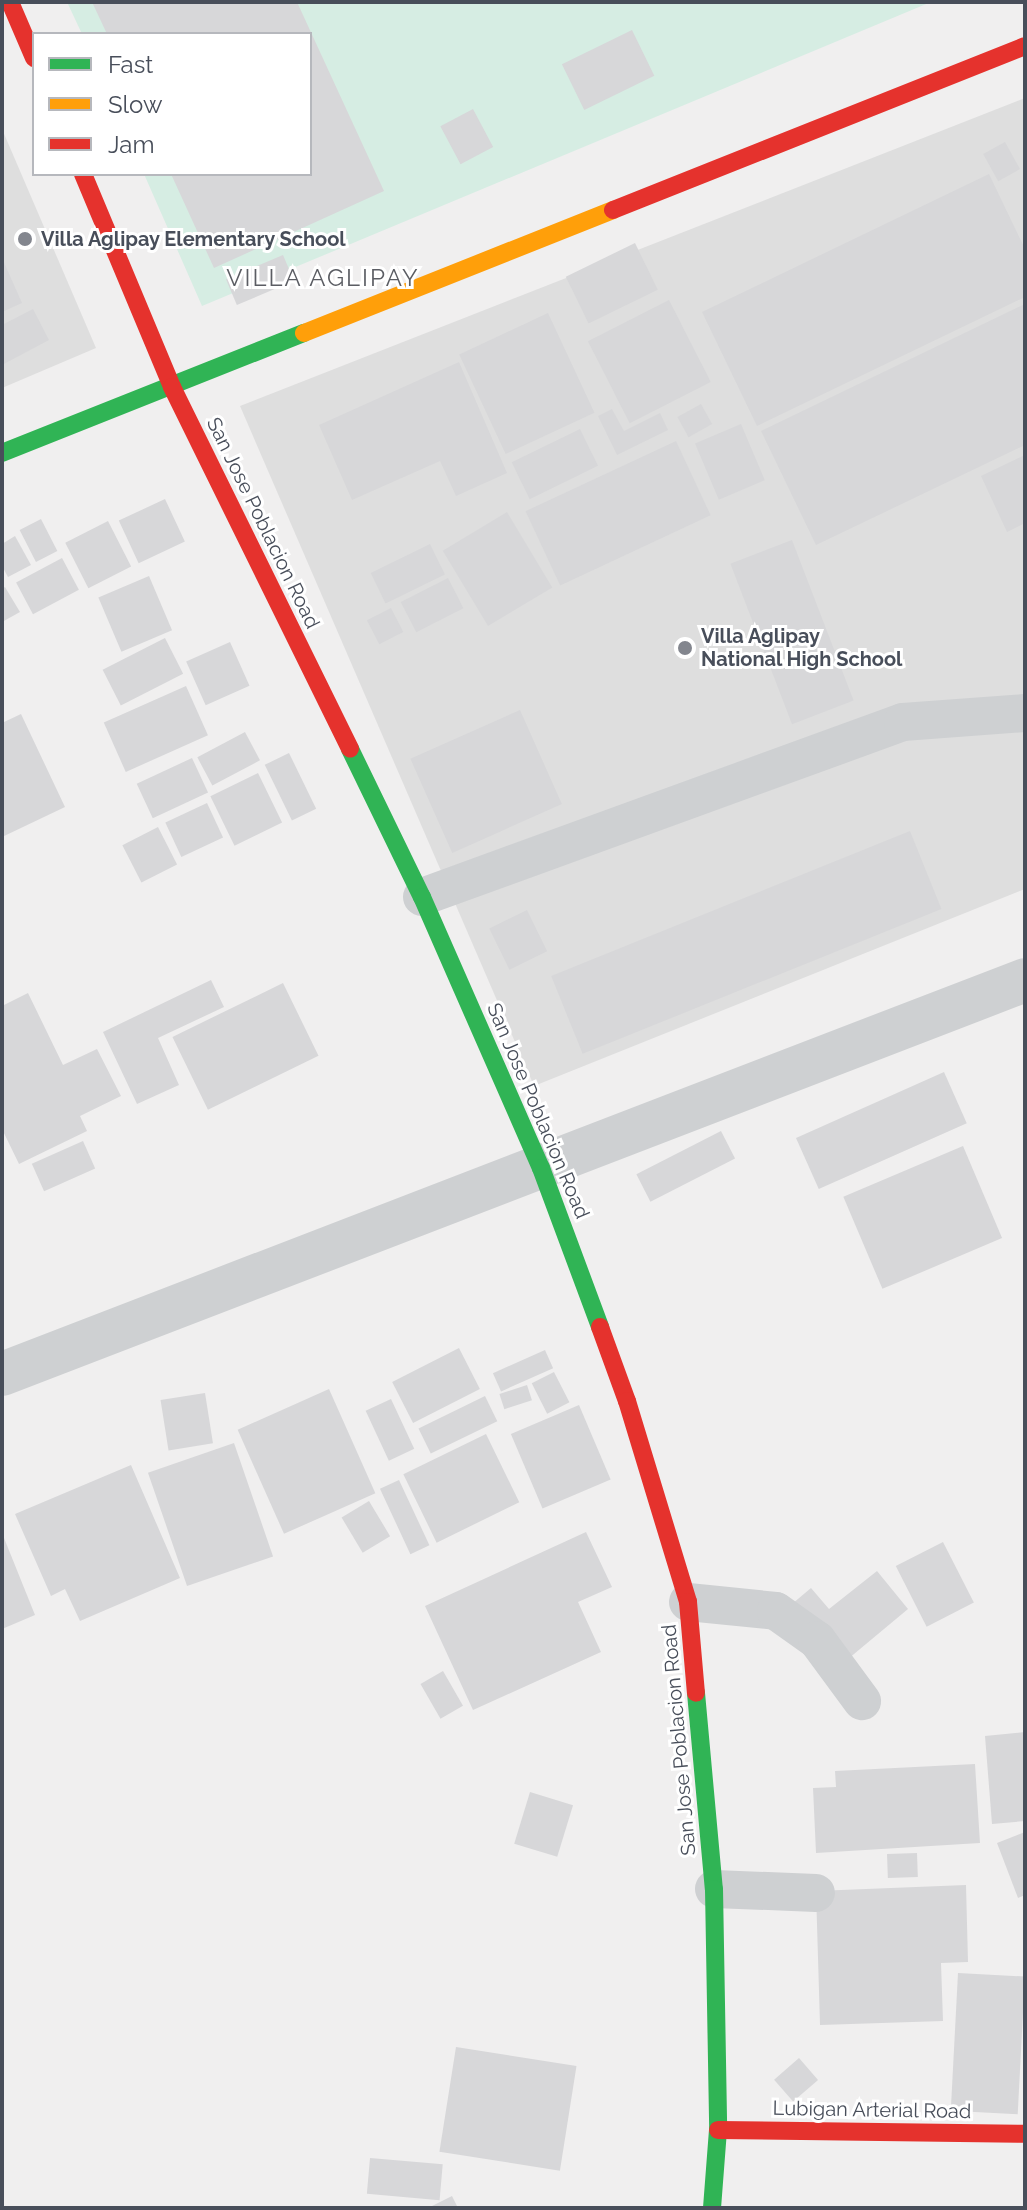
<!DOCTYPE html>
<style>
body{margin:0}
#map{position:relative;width:1027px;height:2210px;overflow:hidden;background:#f0efef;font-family:Raleway,sans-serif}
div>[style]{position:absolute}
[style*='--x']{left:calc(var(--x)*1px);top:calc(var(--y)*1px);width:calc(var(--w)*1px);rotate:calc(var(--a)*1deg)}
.education>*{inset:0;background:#dedede}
.green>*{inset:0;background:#d6ede3}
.building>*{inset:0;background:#d7d7d9;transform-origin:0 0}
.lane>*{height:38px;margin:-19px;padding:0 19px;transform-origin:19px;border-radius:19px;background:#ced0d2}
.street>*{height:44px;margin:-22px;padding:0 22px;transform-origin:22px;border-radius:22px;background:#ced0d2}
.fast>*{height:18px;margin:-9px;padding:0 9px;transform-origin:9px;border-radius:9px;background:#30b455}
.slow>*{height:18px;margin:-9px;padding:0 9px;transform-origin:9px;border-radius:9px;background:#ff9f0a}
.jam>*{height:18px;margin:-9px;padding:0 9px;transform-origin:9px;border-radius:9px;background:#e5322d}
.dots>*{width:22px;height:22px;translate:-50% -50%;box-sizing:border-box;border:4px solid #fff;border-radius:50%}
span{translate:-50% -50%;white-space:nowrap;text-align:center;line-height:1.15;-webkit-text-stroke:6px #fff;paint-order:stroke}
.poi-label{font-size:20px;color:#484e5a;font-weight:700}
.left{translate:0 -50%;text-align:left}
.street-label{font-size:20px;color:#484e5a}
.quarter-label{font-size:24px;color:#5b5d63;letter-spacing:2px}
.frame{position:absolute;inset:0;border:4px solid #484e5a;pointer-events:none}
.legend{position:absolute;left:32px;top:32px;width:280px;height:144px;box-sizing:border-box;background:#fff;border:2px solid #b6b8bd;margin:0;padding:10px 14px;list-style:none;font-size:24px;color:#484e5a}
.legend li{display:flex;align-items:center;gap:16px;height:40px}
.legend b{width:40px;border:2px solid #b6b8bd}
</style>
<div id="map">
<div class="education">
<div style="clip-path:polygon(1025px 98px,1025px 889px,534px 1086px,240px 406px)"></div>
<div style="clip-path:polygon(2px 129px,96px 348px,2px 388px)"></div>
</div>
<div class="green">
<div style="clip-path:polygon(67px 2px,931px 2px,202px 306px,144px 174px,310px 174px,310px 34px,82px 34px)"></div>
</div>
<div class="building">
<div style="clip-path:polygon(92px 2px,297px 2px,384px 191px,214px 268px,171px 174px,310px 174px,310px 34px,107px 34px)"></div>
<div style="left:632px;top:30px;width:51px;height:78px;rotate:64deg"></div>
<div style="left:473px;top:109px;width:43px;height:37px;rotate:62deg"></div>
<div style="left:1005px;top:142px;width:31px;height:25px;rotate:61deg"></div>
<div style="clip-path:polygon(989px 174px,1025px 249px,1025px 297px,757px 426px,702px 312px)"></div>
<div style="left:635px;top:243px;width:52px;height:77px;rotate:64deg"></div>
<div style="left:283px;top:255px;width:28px;height:62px;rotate:67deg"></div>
<div style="clip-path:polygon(2px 258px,22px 303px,2px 312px)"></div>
<div style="left:669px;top:300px;width:92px;height:91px;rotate:63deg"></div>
<div style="clip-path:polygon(1025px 304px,1025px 445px,816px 545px,761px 431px)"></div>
<div style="clip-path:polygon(33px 309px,49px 340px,2px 365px,2px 325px)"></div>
<div style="left:548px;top:313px;width:110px;height:98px;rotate:65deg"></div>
<div style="clip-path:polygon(459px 362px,507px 473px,456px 496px,440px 461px,352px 500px,319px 425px)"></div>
<div style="left:701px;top:404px;width:23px;height:27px;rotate:61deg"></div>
<div style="clip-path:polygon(612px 409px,624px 431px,660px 413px,668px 430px,617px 455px,598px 416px)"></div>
<div style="left:741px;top:424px;width:61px;height:50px;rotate:67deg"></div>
<div style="left:580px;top:429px;width:41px;height:76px;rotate:64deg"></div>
<div style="left:676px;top:441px;width:82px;height:166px;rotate:65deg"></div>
<div style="clip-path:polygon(1025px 455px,1025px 523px,1007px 532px,981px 476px)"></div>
<div style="left:165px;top:499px;width:47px;height:51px;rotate:65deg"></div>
<div style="left:507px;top:512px;width:88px;height:75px;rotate:59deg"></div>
<div style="left:41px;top:519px;width:36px;height:24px;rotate:63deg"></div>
<div style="left:108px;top:521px;width:51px;height:48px;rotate:63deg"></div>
<div style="clip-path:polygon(15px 536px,31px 565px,8px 577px,2px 566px,2px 544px)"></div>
<div style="left:792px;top:540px;width:172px;height:66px;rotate:69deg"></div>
<div style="left:430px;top:544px;width:34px;height:66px;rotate:64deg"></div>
<div style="left:62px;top:558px;width:36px;height:52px;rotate:62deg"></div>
<div style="left:149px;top:576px;width:59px;height:55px;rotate:67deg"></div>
<div style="left:448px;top:578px;width:34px;height:53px;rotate:63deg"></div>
<div style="clip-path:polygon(5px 587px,20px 612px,2px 622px,2px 589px)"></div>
<div style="left:391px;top:608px;width:27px;height:27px;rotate:63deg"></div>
<div style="left:165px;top:638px;width:40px;height:70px;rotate:63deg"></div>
<div style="left:230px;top:642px;width:48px;height:48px;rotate:66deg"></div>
<div style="left:186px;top:686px;width:54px;height:90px;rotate:66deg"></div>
<div style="left:520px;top:710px;width:103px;height:120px;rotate:66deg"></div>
<div style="clip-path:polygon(21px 714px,65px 807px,2px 837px,2px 723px)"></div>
<div style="left:245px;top:732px;width:32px;height:54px;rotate:62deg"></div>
<div style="left:289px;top:753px;width:62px;height:27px;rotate:64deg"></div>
<div style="left:192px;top:758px;width:38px;height:61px;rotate:65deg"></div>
<div style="left:258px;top:773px;width:55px;height:53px;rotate:64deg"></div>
<div style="left:207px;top:803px;width:38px;height:46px;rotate:65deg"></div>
<div style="left:158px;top:827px;width:42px;height:40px;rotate:63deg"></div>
<div style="left:910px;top:831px;width:84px;height:387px;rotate:68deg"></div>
<div style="left:527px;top:910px;width:46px;height:42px;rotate:64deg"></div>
<div style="clip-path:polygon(211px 980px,224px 1007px,158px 1038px,179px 1085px,137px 1104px,103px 1032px)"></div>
<div style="left:283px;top:983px;width:81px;height:123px;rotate:64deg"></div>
<div style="clip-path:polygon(28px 993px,63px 1065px,97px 1049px,121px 1096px,80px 1116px,87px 1131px,19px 1164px,2px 1129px,2px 1006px)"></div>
<div style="left:944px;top:1072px;width:56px;height:162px;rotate:66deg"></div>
<div style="left:721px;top:1131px;width:31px;height:95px;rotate:63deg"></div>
<div style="left:83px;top:1141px;width:30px;height:56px;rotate:66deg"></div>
<div style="left:963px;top:1146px;width:100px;height:130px;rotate:67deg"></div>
<div style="left:459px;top:1348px;width:46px;height:75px;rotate:63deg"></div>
<div style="left:545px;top:1350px;width:20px;height:57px;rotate:66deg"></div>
<div style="left:554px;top:1372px;width:34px;height:25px;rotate:63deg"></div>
<div style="left:527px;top:1385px;width:16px;height:29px;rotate:72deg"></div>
<div style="left:329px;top:1389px;width:114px;height:100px;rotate:66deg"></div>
<div style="left:205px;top:1393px;width:51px;height:45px;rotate:81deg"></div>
<div style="left:485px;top:1396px;width:28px;height:74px;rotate:64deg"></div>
<div style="left:391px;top:1399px;width:55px;height:28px;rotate:65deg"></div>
<div style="left:579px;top:1405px;width:81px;height:74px;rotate:67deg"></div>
<div style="left:486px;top:1434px;width:76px;height:92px;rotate:64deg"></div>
<div style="left:234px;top:1443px;width:120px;height:91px;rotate:71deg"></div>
<div style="clip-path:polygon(131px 1465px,180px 1578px,80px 1621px,65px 1589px,51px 1596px,15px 1514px)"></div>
<div style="left:399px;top:1480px;width:72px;height:21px;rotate:65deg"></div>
<div style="left:369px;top:1501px;width:41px;height:32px;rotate:59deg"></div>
<div style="clip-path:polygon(586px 1532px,612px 1587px,578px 1602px,601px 1652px,473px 1710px,425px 1606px)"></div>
<div style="clip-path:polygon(2px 1533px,35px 1615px,2px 1629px)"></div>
<div style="left:943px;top:1542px;width:68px;height:53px;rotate:63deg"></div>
<div style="clip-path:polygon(877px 1571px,908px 1609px,842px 1664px,792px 1604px,811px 1588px,829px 1609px)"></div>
<div style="left:443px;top:1671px;width:40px;height:26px;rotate:60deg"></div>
<div style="clip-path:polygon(1025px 1732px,1025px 1821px,992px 1824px,985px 1736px)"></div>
<div style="clip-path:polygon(975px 1764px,980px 1843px,816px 1853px,813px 1788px,836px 1787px,835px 1771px)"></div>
<div style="left:530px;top:1792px;width:45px;height:54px;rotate:17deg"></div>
<div style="clip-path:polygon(1025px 1832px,1025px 1895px,1018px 1898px,997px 1843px)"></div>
<div style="left:917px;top:1853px;width:24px;height:30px;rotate:88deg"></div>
<div style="clip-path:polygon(966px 1885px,968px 1962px,941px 1963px,943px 2021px,820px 2025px,816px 1891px)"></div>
<div style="left:958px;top:1973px;width:67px;height:138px;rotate:3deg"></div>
<div style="left:456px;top:2047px;width:122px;height:106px;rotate:9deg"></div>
<div style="left:799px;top:2058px;width:29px;height:33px;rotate:49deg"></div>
<div style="left:370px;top:2158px;width:73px;height:36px;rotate:5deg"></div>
<div style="clip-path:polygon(452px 2196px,458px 2208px,428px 2208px)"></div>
</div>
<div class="lane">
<div style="--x:422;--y:897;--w:512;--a:-19.99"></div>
<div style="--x:903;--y:722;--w:122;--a:-4.2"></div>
<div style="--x:688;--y:1602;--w:88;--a:5.8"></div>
<div style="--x:776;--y:1611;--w:50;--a:35.3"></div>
<div style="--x:817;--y:1640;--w:76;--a:53.6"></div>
<div style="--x:714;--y:1889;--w:102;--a:2.2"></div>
</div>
<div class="street">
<div style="--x:2;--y:1374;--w:1096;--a:-21.06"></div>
</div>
<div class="fast">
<div style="--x:2;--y:453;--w:325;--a:-21.7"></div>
<div style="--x:350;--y:749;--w:165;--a:64.1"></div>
<div style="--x:422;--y:897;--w:296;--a:66.3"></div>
<div style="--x:541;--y:1168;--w:170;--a:69.6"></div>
<div style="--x:696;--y:1693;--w:197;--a:84.8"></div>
<div style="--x:714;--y:1889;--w:241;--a:89"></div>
<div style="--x:718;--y:2130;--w:78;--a:94.4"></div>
</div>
<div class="slow">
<div style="--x:304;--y:333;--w:333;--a:-21.7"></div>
</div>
<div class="jam">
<div style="--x:10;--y:2;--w:61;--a:66.8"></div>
<div style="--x:83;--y:174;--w:231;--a:67.3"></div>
<div style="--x:172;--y:387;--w:403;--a:63.8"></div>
<div style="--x:613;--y:210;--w:443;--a:-21.7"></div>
<div style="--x:600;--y:1327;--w:79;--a:70"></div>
<div style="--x:627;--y:1401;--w:210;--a:73.1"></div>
<div style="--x:688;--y:1602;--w:91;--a:85"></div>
<div style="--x:718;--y:2130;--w:307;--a:0.7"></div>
</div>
<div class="dots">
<div style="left:25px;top:239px;background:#83868e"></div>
<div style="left:685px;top:648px;background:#83868e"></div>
</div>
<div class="poi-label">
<span class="left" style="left:41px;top:239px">Villa Aglipay Elementary School</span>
<span class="left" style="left:701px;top:648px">Villa Aglipay<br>National High School</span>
</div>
<div class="street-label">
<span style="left:263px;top:523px;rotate:64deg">San Jose Poblacion Road</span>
<span style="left:538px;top:1111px;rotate:67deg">San Jose Poblacion Road</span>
<span style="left:679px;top:1740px;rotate:-95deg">San Jose Poblacion Road</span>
<span style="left:872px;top:2110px;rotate:1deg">Lubigan Arterial Road</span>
</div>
<div class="quarter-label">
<span style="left:323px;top:278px">VILLA AGLIPAY</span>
</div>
<div class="frame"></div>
<ul class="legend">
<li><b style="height:10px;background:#30b455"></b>Fast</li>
<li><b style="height:10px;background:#ff9f0a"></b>Slow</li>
<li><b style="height:10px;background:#e5322d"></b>Jam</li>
</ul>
</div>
